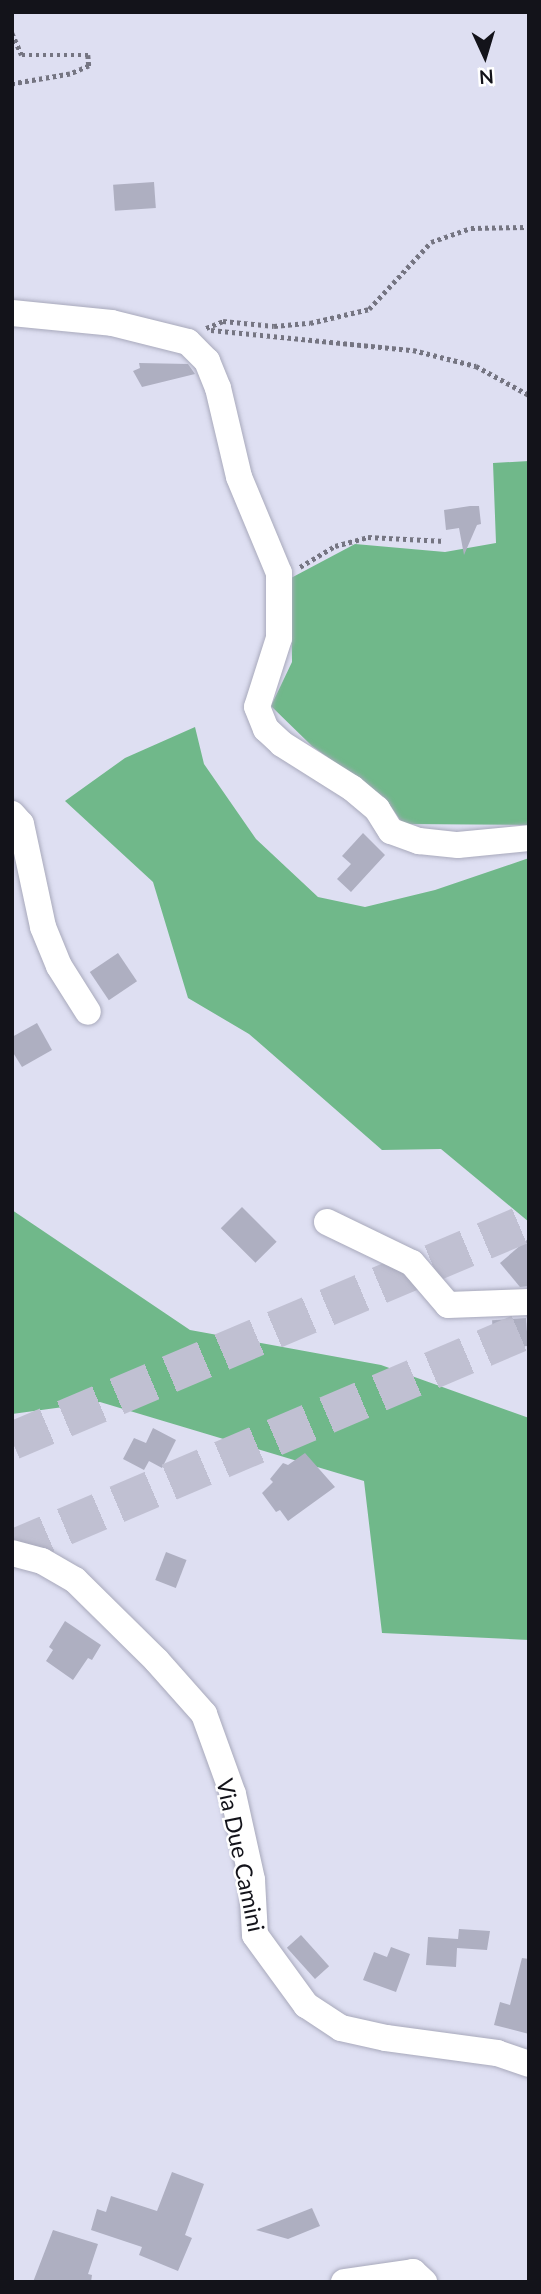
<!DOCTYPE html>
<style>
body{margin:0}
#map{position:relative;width:541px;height:2294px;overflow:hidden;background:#dedff2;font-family:Lato,sans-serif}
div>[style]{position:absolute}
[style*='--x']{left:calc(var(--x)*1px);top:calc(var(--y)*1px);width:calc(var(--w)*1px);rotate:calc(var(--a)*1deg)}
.forest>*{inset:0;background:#70b88a}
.building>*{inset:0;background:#aeafc1;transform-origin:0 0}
.highway-tunnel>*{height:38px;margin-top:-19px;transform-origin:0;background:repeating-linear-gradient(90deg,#c0c0d2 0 38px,transparent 0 57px)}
.path>*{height:4.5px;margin-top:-2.25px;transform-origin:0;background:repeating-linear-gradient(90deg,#757582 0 3.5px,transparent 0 7px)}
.roads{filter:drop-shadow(0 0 2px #a8a9bb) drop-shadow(0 0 2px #a8a9bb)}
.minor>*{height:26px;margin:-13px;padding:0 13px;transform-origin:13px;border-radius:13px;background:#fff}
span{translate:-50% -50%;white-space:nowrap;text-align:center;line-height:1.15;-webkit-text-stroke:5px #fff;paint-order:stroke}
.street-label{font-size:23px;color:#13131a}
.frame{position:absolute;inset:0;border:14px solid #13131a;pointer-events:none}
.north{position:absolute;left:450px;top:21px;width:70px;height:70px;-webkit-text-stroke:5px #fff;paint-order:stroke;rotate:176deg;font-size:19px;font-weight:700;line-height:28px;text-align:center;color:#13131a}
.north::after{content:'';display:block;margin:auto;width:24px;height:32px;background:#13131a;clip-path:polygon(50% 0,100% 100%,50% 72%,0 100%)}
</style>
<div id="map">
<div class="forest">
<div style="clip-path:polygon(529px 461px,529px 825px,403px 824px,385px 798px,312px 746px,271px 706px,292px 662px,291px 578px,355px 544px,445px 552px,496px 543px,493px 463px)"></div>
<div style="clip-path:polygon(195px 727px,204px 764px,256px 839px,318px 897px,365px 907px,435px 890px,529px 858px,529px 1222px,441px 1149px,382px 1150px,249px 1034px,188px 998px,153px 882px,65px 801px,125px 758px)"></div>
<div style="clip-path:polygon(12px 1210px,190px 1330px,381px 1365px,529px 1418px,529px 1640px,382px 1633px,364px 1481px,100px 1402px,12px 1414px)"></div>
</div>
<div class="building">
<div style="left:154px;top:182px;width:26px;height:41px;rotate:86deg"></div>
<div style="clip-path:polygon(139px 363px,188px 364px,195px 374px,142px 387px,133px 371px,140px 368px)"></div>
<div style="clip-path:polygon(470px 506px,479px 506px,481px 524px,477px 525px,464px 555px,459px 528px,446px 530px,444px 510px)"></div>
<div style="clip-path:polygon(363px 833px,385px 855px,351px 892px,337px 879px,351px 864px,342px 856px)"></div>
<div style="left:118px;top:953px;width:34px;height:34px;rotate:56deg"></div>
<div style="clip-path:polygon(37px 1023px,52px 1050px,22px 1067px,12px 1051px,12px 1037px)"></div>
<div style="left:242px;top:1207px;width:49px;height:30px;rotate:45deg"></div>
<div style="clip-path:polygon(529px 1238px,529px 1286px,520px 1287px,500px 1263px)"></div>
<div style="left:526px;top:1318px;width:28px;height:34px;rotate:86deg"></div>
<div style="clip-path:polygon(153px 1428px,176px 1440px,162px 1468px,149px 1461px,144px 1470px,123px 1459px,134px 1438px,146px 1443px)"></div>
<div style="clip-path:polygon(305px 1453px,335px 1487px,288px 1521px,280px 1510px,276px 1512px,262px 1493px,273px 1482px,270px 1479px,283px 1463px,288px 1465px)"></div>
<div style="left:166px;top:1552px;width:22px;height:30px;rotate:21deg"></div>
<div style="clip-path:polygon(65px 1621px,101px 1645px,92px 1660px,88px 1658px,73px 1680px,46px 1661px,53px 1650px,49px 1647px)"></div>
<div style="clip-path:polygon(459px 1929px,490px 1931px,487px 1950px,457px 1948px,456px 1967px,426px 1965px,428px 1937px,458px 1939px)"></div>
<div style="left:301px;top:1935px;width:42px;height:19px;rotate:48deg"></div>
<div style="clip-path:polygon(391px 1947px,410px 1954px,396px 1992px,363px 1980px,374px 1952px,387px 1957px)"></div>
<div style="clip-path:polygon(522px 1958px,529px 1959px,529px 2034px,494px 2025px,500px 2002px,510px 2005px)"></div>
<div style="clip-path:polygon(172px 2172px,204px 2184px,185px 2235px,192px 2238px,178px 2271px,139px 2255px,142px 2247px,91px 2230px,97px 2209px,106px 2212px,111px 2196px,157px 2211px)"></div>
<div style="clip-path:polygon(312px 2208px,320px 2226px,288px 2239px,256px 2230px)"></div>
<div style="clip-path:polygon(53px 2230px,98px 2244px,88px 2274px,92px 2275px,91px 2282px,33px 2282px)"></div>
</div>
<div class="highway-tunnel">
<div style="--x:12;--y:1441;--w:561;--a:-22.96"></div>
<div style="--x:12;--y:1549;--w:562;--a:-23.05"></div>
</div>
<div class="path">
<div style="--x:12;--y:33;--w:24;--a:66"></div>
<div style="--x:22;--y:55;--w:66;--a:0"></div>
<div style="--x:88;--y:55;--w:11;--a:85"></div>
<div style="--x:89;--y:66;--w:21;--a:157"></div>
<div style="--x:70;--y:74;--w:59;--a:170.2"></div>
<div style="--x:206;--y:328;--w:18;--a:-22"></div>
<div style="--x:223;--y:321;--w:51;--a:5.6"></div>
<div style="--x:274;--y:326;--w:36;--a:-5"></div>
<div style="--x:310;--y:323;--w:61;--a:-13.3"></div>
<div style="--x:369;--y:309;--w:91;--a:-47.2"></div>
<div style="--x:431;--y:242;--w:42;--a:-19.3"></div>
<div style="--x:471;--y:228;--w:58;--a:-1"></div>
<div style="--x:211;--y:330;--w:203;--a:5.7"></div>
<div style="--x:413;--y:350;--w:65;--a:14.3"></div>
<div style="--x:476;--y:366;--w:60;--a:28.7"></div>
<div style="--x:300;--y:567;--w:41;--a:-31"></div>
<div style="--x:335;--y:546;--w:34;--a:-15"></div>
<div style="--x:368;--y:537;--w:77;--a:3"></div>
</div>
<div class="roads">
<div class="minor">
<div style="--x:12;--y:313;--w:100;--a:5.7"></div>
<div style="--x:112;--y:323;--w:78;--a:14"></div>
<div style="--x:188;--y:342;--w:27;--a:45"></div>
<div style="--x:207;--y:361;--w:29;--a:68"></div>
<div style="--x:218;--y:388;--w:91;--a:76.7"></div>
<div style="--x:239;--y:477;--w:104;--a:67.4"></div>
<div style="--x:279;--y:573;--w:65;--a:90"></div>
<div style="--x:279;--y:638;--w:72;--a:107.7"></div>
<div style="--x:257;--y:707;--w:24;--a:68"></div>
<div style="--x:266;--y:729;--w:22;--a:43"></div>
<div style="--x:282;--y:744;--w:83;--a:32.2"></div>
<div style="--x:352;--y:788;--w:33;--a:40"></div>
<div style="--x:377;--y:809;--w:26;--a:58"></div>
<div style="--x:391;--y:831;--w:30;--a:20"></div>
<div style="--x:419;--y:841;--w:39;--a:6"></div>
<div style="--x:458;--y:845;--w:71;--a:-5.6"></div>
<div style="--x:12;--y:814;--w:13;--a:48"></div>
<div style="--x:21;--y:824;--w:105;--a:77.9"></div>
<div style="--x:43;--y:927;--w:42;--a:67.7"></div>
<div style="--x:59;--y:966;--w:54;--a:57.8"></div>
<div style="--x:327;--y:1222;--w:94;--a:25.8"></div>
<div style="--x:412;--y:1263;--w:55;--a:49.4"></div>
<div style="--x:448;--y:1305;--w:81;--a:-2.1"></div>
<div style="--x:12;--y:1553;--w:31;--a:15"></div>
<div style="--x:42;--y:1561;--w:38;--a:30"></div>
<div style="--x:75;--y:1580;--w:115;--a:44.6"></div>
<div style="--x:157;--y:1661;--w:71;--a:48.4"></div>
<div style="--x:204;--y:1714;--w:85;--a:70.1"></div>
<div style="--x:233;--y:1794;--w:88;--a:77.5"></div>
<div style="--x:252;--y:1880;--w:55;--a:86.9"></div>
<div style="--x:255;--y:1935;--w:87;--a:53.9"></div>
<div style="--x:306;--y:2005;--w:42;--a:33.3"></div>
<div style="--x:341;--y:2028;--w:46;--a:12.5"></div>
<div style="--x:386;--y:2038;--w:112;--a:7.7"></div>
<div style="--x:497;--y:2053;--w:34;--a:19"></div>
<div style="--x:344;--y:2282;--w:70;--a:-8.2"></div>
<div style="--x:413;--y:2272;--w:15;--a:42"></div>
</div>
</div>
<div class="street-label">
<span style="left:241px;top:1855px;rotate:78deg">Via Due Camini</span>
</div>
<div class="frame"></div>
<div class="north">N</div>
</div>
